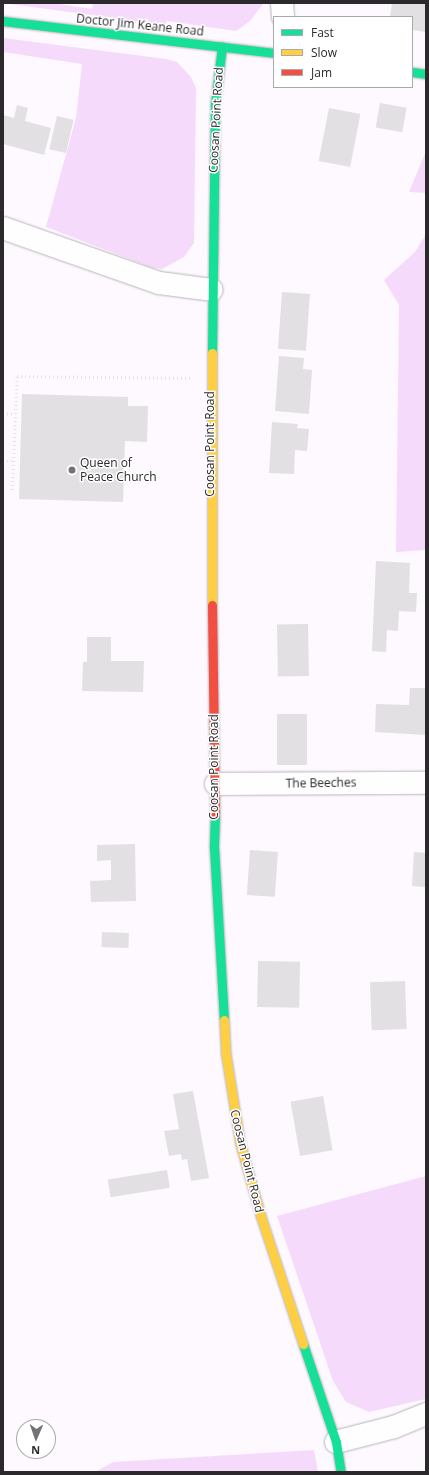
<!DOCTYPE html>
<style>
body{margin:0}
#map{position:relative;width:429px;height:1475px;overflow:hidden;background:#fdf9fe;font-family:"Open Sans",sans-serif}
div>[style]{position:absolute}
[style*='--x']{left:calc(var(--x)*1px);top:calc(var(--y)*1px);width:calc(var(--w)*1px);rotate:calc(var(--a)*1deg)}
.green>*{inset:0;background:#f6dafb}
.building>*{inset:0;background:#e2e0e3;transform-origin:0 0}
.path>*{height:2.5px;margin-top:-1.25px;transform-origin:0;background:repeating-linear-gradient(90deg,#e4e3e4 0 1px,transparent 0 4px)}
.roads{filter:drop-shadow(0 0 1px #b8b5b9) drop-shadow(0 0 1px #b8b5b9)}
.street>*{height:22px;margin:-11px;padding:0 11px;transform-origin:11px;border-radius:11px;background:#fffeff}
.fast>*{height:9px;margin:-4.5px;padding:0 4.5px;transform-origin:4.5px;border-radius:4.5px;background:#16e098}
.slow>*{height:9px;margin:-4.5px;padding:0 4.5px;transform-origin:4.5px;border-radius:4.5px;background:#ffcf43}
.jam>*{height:9px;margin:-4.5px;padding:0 4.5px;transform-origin:4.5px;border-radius:4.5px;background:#f24e42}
.dots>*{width:11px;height:11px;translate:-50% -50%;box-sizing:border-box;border:2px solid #fff;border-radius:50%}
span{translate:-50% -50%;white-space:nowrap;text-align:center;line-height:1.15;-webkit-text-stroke:3px #fff;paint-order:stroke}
.street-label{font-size:12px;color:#2b292c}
.poi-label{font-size:12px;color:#2b292c}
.left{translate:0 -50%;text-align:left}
.frame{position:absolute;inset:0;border:4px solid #2b292c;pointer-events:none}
.legend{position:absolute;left:273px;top:16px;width:140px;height:72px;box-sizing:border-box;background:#fff;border:1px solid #aaa9ab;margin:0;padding:5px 7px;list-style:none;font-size:12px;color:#2b292c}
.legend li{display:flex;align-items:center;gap:8px;height:20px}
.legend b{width:20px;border:1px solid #aaa9ab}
.north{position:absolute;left:16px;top:1419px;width:40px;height:40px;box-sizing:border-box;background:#fff;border:1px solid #aaa9ab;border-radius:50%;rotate:182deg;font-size:11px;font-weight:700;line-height:16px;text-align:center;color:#2b292c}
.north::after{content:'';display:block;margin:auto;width:14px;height:18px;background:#747276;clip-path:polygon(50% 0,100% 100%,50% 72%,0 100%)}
</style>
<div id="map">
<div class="green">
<div style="clip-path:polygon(3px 3px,53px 3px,92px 9px,93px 3px,263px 4px,250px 21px,236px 31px,167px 21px,165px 25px)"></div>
<div style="clip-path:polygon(3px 38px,166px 59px,177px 62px,191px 77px,196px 88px,194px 243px,184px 257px,162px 269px,153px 268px,46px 227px,76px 118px,82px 64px,3px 52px)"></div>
<div style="clip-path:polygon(426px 151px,426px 193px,409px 192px)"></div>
<div style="clip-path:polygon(426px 234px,426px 550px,396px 552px,399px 305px,384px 280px,415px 252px)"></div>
<div style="clip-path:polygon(426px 1176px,426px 1399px,369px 1412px,346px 1402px,333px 1381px,277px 1216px)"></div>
<div style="clip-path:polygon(314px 1450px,318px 1472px,95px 1472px,113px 1462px)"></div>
</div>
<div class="building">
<div style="clip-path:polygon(392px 3px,426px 3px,426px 32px,412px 30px,412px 17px,390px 17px)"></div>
<div style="left:380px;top:103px;width:27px;height:25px;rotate:10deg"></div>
<div style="clip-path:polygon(17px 105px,28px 108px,25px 121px,51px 128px,44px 155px,3px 144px,3px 115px,14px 118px)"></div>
<div style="left:329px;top:108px;width:32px;height:54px;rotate:11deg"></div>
<div style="left:57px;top:116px;width:17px;height:34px;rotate:13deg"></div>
<div style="left:282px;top:292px;width:28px;height:57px;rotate:4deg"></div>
<div style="clip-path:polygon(279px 356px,304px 358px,303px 369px,312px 370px,309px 414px,275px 411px)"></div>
<div style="clip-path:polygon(22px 394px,128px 397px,128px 406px,148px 406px,147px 442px,125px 441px,123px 502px,19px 499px)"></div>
<div style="clip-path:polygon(272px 422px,298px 424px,297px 428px,309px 429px,307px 451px,295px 450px,294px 474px,269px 473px)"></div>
<div style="clip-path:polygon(376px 561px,410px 563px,409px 593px,417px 593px,416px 612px,399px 611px,398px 631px,387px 630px,386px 652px,372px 651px)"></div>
<div style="left:308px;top:624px;width:52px;height:31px;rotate:89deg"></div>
<div style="clip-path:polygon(87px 637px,111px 637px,111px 661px,144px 661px,143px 692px,82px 691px,83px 662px,87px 662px)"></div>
<div style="clip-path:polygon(410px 688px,426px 688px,426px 735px,375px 732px,376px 704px,409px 705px)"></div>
<div style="left:277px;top:714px;width:30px;height:51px"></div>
<div style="clip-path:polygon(135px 844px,136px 901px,91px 902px,90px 881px,111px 880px,111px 860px,97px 861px,97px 845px)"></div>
<div style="left:250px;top:850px;width:28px;height:45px;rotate:4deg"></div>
<div style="clip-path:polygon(414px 852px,426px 853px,426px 887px,412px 886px)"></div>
<div style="left:102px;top:932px;width:27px;height:15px;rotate:2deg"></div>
<div style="left:258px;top:961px;width:42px;height:46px;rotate:1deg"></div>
<div style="left:405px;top:981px;width:48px;height:35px;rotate:88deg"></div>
<div style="clip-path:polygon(193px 1091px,209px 1178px,191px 1181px,187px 1159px,182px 1160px,181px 1154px,169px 1156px,164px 1131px,179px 1129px,173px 1094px)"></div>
<div style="left:323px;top:1096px;width:55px;height:33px;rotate:80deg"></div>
<div style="left:167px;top:1170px;width:18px;height:60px;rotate:81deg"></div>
</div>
<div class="path">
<div style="--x:3;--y:413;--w:11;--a:5"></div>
<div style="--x:3;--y:461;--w:10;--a:0"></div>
<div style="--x:12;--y:490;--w:114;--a:-87.5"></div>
<div style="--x:17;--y:376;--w:173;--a:0.7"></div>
</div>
<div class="roads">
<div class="street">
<div style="--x:282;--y:3;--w:14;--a:86"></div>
<div style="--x:3;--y:228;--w:165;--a:19.4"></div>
<div style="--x:159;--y:283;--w:53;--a:7.5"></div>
<div style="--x:216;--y:784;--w:210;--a:-0.3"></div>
<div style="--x:336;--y:1442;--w:60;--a:-14.5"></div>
<div style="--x:394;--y:1427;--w:35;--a:-22"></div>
</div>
<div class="fast">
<div style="--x:3;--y:21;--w:273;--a:6.7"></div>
<div style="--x:412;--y:72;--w:14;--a:8"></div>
<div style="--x:212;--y:353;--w:249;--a:-89.3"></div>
<div style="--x:215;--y:104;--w:58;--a:-83.1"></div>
<div style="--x:215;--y:815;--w:32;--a:92"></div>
<div style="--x:214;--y:847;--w:173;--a:86.7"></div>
<div style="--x:303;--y:1344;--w:103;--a:71.4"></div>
<div style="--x:336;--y:1442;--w:30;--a:81"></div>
</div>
<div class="slow">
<div style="--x:212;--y:605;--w:252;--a:-90"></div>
<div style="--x:224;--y:1020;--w:35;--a:87"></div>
<div style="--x:226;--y:1055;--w:89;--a:81"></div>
<div style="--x:240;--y:1143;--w:77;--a:74.2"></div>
<div style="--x:261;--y:1217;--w:134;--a:71.7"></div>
</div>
<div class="jam">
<div style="--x:212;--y:605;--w:210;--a:89.2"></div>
</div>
</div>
<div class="dots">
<div style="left:72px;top:470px;background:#747276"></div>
</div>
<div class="street-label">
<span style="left:140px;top:25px;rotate:6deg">Doctor Jim Keane Road</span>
<span style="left:216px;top:120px;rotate:-87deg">Coosan Point Road</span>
<span style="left:210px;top:444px;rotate:-90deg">Coosan Point Road</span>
<span style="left:214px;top:767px;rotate:-90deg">Coosan Point Road</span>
<span style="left:321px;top:783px;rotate:-1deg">The Beeches</span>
<span style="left:247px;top:1161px;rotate:76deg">Coosan Point Road</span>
</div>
<div class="poi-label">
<span class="left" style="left:80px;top:470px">Queen of<br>Peace Church</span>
</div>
<div class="frame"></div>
<ul class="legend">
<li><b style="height:5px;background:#16e098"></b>Fast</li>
<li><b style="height:5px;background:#ffcf43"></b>Slow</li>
<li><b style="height:5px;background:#f24e42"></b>Jam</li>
</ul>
<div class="north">N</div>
</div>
